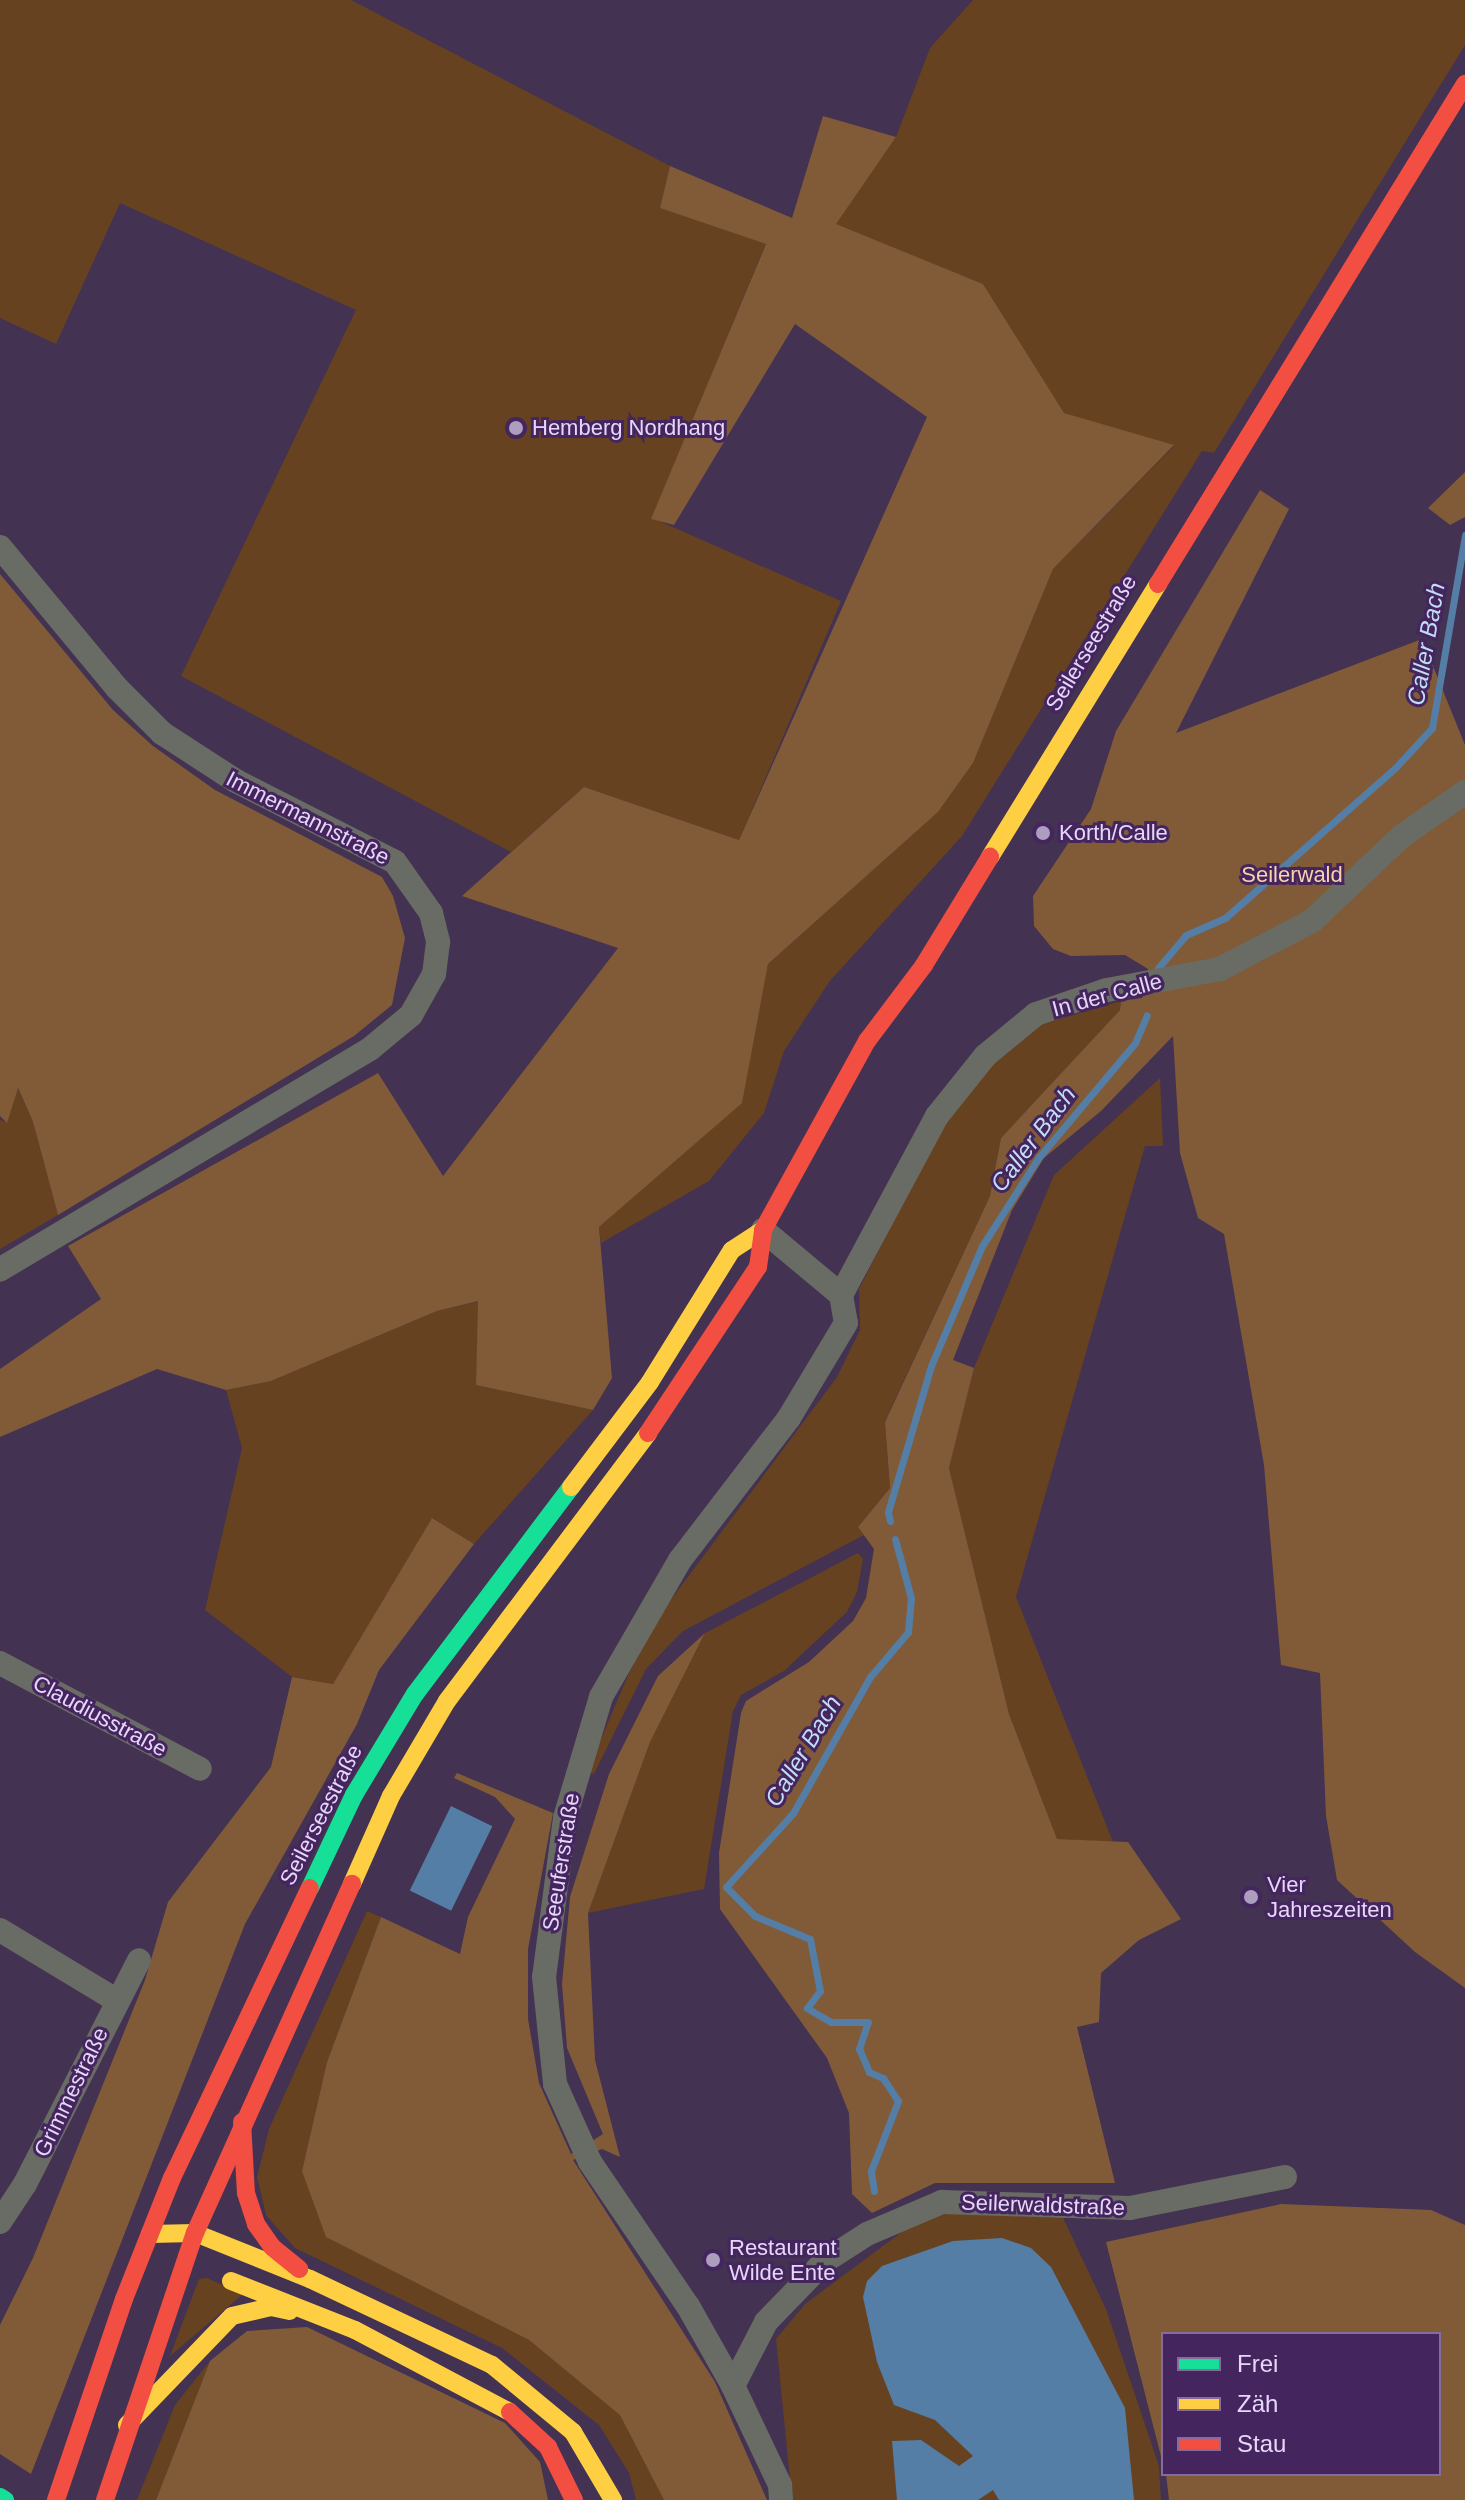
<!DOCTYPE html>
<meta charset="utf-8">
<style>
body{margin:0}
#map{position:relative;width:1465px;height:2500px;overflow:hidden;background:#433251;font-family:Helvetica,sans-serif}
div>[style]{position:absolute}
[style*='--x']{left:calc(var(--x)*1px);top:calc(var(--y)*1px);width:calc(var(--w)*1px);rotate:calc(var(--a)*1deg)}
.green>*{inset:0;background:#664221}
.forest>*{inset:0;background:#815b38}
.water>*{inset:0;background:#547ea6;transform-origin:0 0}
.stream>*{height:7px;margin:-3.5px;padding:0 3.5px;transform-origin:3.5px;border-radius:3.5px;background:#547ea6}
.street>*{height:24px;margin:-12px;padding:0 12px;transform-origin:12px;border-radius:12px;background:#696c64}
.fast>*{height:18px;margin:-9px;padding:0 9px;transform-origin:9px;border-radius:9px;background:#16e098}
.slow>*{height:18px;margin:-9px;padding:0 9px;transform-origin:9px;border-radius:9px;background:#ffcf43}
.jam>*{height:18px;margin:-9px;padding:0 9px;transform-origin:9px;border-radius:9px;background:#f24e42}
.dots>*{width:22px;height:22px;translate:-50% -50%;box-sizing:border-box;border:4px solid #44255e;border-radius:50%}
span{translate:-50% -50%;white-space:nowrap;text-align:center;line-height:1.15;-webkit-text-stroke:6px #44255e;paint-order:stroke}
.poi-label{font-size:22px;color:#e6d6f9}
.left{translate:0 -50%;text-align:left}
.street-label{font-size:22px;color:#e6d6f9}
.park-label{font-size:22px;color:#f9d2ac}
.water-label{font-size:24px;color:#c1dcf5;font-style:italic}
.legend{position:absolute;left:1161px;top:2332px;width:280px;height:144px;box-sizing:border-box;background:#44255e;border:2px solid #856c9c;margin:0;padding:10px 14px;list-style:none;font-size:24px;color:#e6d6f9}
.legend li{display:flex;align-items:center;gap:16px;height:40px}
.legend b{width:40px;border:2px solid #856c9c}
</style>
<div id="map">
<div class="green">
<div style="clip-path:polygon(0 0,351px 0,670px 166px,660px 208px,766px 243px,652px 518px,841px 601px,739px 840px,584px 787px,511px 852px,181px 676px,356px 310px,120px 203px,56px 344px,0 318px)"></div>
<div style="clip-path:polygon(973px 0,1465px 0,1465px 45px,1214px 453px,1202px 451px,962px 836px,829px 982px,784px 1051px,764px 1113px,709px 1181px,601px 1243px,599px 1227px,741px 1103px,768px 964px,938px 812px,973px 763px,1053px 569px,1174px 446px,1063px 413px,983px 284px,835px 224px,896px 137px,930px 48px)"></div>
<div style="clip-path:polygon(1121px 1001px,1120px 1010px,1001px 1138px,990px 1196px,885px 1421px,890px 1488px,858px 1527px,864px 1535px,683px 1631px,646px 1669px,594px 1774px,587px 1772px,629px 1673px,664px 1609px,837px 1377px,860px 1330px,859px 1289px,943px 1123px,990px 1063px,1039px 1025px)"></div>
<div style="clip-path:polygon(1160px 1078px,1163px 1146px,1145px 1146px,1016px 1597px,1113px 1842px,1057px 1839px,1009px 1714px,949px 1468px,974px 1368px,1054px 1175px)"></div>
<div style="clip-path:polygon(17px 1087px,33px 1122px,58px 1215px,0 1249px,0 1120px,7px 1122px)"></div>
<div style="clip-path:polygon(479px 1301px,476px 1385px,593px 1410px,474px 1544px,432px 1518px,333px 1684px,292px 1677px,205px 1610px,242px 1448px,226px 1390px,271px 1381px,437px 1311px)"></div>
<div style="clip-path:polygon(858px 1553px,863px 1559px,857px 1592px,847px 1612px,784px 1671px,741px 1695px,733px 1711px,704px 1889px,588px 1913px,650px 1742px,705px 1633px)"></div>
<div style="clip-path:polygon(367px 1911px,381px 1917px,327px 2062px,302px 2171px,441px 2294px,529px 2340px,621px 2415px,664px 2500px,636px 2500px,629px 2473px,599px 2425px,502px 2348px,295px 2248px,266px 2215px,257px 2177px,269px 2129px)"></div>
<div style="clip-path:polygon(942px 2202px,1057px 2205px,1106px 2309px,1159px 2466px,1161px 2500px,792px 2500px,776px 2339px,805px 2304px)"></div>
<div style="clip-path:polygon(207px 2278px,243px 2294px,170px 2356px,199px 2279px)"></div>
<div style="clip-path:polygon(210px 2361px,156px 2500px,137px 2500px,175px 2405px)"></div>
</div>
<div class="forest">
<div style="clip-path:polygon(823px 116px,896px 137px,836px 224px,983px 284px,1064px 413px,1174px 445px,1053px 569px,973px 763px,938px 812px,768px 964px,742px 1103px,599px 1227px,612px 1378px,593px 1410px,476px 1385px,478px 1301px,437px 1311px,271px 1381px,226px 1390px,157px 1369px,0 1437px,0 1369px,101px 1299px,68px 1246px,378px 1073px,443px 1176px,618px 948px,462px 896px,584px 787px,739px 840px,927px 417px,795px 324px,674px 525px,651px 519px,766px 244px,660px 208px,670px 166px,792px 218px)"></div>
<div style="clip-path:polygon(1465px 472px,1465px 517px,1450px 525px,1428px 508px)"></div>
<div style="clip-path:polygon(1260px 490px,1289px 509px,1176px 733px,1422px 639px,1465px 745px,1465px 1988px,1415px 1952px,1337px 1880px,1326px 1816px,1320px 1673px,1281px 1665px,1264px 1465px,1224px 1234px,1198px 1218px,1180px 1153px,1173px 1036px,1101px 1111px,1044px 1158px,1012px 1210px,953px 1360px,974px 1368px,949px 1468px,1009px 1714px,1057px 1839px,1128px 1842px,1181px 1919px,1139px 1940px,1101px 1973px,1099px 2022px,1077px 2027px,1115px 2183px,935px 2183px,872px 2213px,852px 2194px,849px 2113px,827px 2058px,720px 1909px,719px 1853px,741px 1713px,746px 1701px,809px 1662px,853px 1621px,866px 1598px,874px 1549px,858px 1527px,890px 1488px,885px 1422px,990px 1196px,1001px 1138px,1120px 1010px,1121px 1001px,1142px 998px,1148px 969px,1125px 955px,1071px 956px,1053px 949px,1034px 926px,1033px 896px,1091px 809px,1116px 731px)"></div>
<div style="clip-path:polygon(0 574px,113px 710px,153px 746px,215px 790px,382px 877px,393px 896px,405px 938px,392px 1005px,354px 1036px,58px 1215px,33px 1122px,18px 1088px,7px 1123px,0 1116px)"></div>
<div style="clip-path:polygon(432px 1518px,474px 1544px,379px 1670px,357px 1724px,245px 1924px,31px 2474px,0 2454px,0 2325px,33px 2258px,145px 1980px,168px 1902px,271px 1767px,292px 1677px,333px 1684px)"></div>
<div style="clip-path:polygon(705px 1633px,650px 1742px,588px 1913px,595px 2060px,620px 2157px,602px 2149px,573px 2160px,715px 2382px,767px 2500px,664px 2500px,620px 2415px,529px 2340px,326px 2237px,302px 2171px,327px 2062px,381px 1917px,460px 1954px,468px 1917px,515px 1819px,495px 1797px,454px 1778px,457px 1773px,553px 1813px,528px 1949px,528px 2019px,539px 2083px,571px 2154px,603px 2134px,567px 2048px,562px 1984px,570px 1897px,609px 1774px,658px 1676px)"></div>
<div style="clip-path:polygon(1281px 2204px,1431px 2210px,1465px 2225px,1465px 2500px,1169px 2500px,1166px 2474px,1439px 2474px,1439px 2334px,1163px 2334px,1163px 2464px,1106px 2242px)"></div>
<div style="clip-path:polygon(307px 2327px,505px 2423px,540px 2462px,548px 2500px,156px 2500px,210px 2361px,247px 2331px)"></div>
</div>
<div class="water">
<div style="left:451px;top:1806px;width:46px;height:94px;rotate:26deg"></div>
<div style="clip-path:polygon(1002px 2238px,1031px 2248px,1051px 2267px,1125px 2408px,1134px 2500px,999px 2500px,993px 2490px,978px 2500px,897px 2500px,892px 2441px,921px 2440px,959px 2466px,973px 2456px,935px 2420px,894px 2405px,877px 2362px,863px 2297px,867px 2281px,882px 2266px,953px 2241px)"></div>
</div>
<div class="stream">
<div style="--x:1158;--y:968;--w:43;--a:-49.7"></div>
<div style="--x:1186;--y:935;--w:43;--a:-23.6"></div>
<div style="--x:1225;--y:918;--w:228;--a:-41.4"></div>
<div style="--x:1396;--y:767;--w:53;--a:-47.3"></div>
<div style="--x:1432;--y:728;--w:196;--a:-80.3"></div>
<div style="--x:890;--y:1521;--w:9;--a:-103"></div>
<div style="--x:888;--y:1512;--w:152;--a:-73.6"></div>
<div style="--x:931;--y:1366;--w:130;--a:-67"></div>
<div style="--x:982;--y:1246;--w:106;--a:-57.4"></div>
<div style="--x:1039;--y:1157;--w:149;--a:-49.9"></div>
<div style="--x:1135;--y:1043;--w:30;--a:-67"></div>
<div style="--x:874;--y:2191;--w:20;--a:-99"></div>
<div style="--x:871;--y:2171;--w:75;--a:-68.9"></div>
<div style="--x:898;--y:2101;--w:27;--a:-123"></div>
<div style="--x:883;--y:2078;--w:15;--a:-157"></div>
<div style="--x:869;--y:2072;--w:25;--a:-113"></div>
<div style="--x:859;--y:2049;--w:28;--a:-72"></div>
<div style="--x:868;--y:2022;--w:37;--a:180"></div>
<div style="--x:831;--y:2022;--w:28;--a:-150"></div>
<div style="--x:807;--y:2008;--w:21;--a:-53"></div>
<div style="--x:820;--y:1991;--w:53;--a:-100.9"></div>
<div style="--x:810;--y:1939;--w:60;--a:-157.3"></div>
<div style="--x:755;--y:1916;--w:41;--a:-135"></div>
<div style="--x:726;--y:1887;--w:100;--a:-47.8"></div>
<div style="--x:793;--y:1813;--w:156;--a:-60.5"></div>
<div style="--x:870;--y:1677;--w:59;--a:-49.8"></div>
<div style="--x:908;--y:1632;--w:34;--a:-85"></div>
<div style="--x:911;--y:1598;--w:61;--a:-105.2"></div>
</div>
<div class="street">
<div style="--x:0;--y:547;--w:183;--a:50.3"></div>
<div style="--x:117;--y:688;--w:64;--a:45"></div>
<div style="--x:162;--y:733;--w:88;--a:33"></div>
<div style="--x:236;--y:781;--w:178;--a:27"></div>
<div style="--x:395;--y:862;--w:62;--a:54.8"></div>
<div style="--x:431;--y:913;--w:30;--a:76"></div>
<div style="--x:438;--y:942;--w:32;--a:97"></div>
<div style="--x:434;--y:974;--w:47;--a:119.3"></div>
<div style="--x:411;--y:1015;--w:53;--a:140.3"></div>
<div style="--x:370;--y:1049;--w:431;--a:149.2"></div>
<div style="--x:763;--y:1230;--w:102;--a:39.8"></div>
<div style="--x:841;--y:1295;--w:28;--a:80"></div>
<div style="--x:846;--y:1323;--w:111;--a:121"></div>
<div style="--x:789;--y:1418;--w:179;--a:127.5"></div>
<div style="--x:680;--y:1560;--w:158;--a:120"></div>
<div style="--x:601;--y:1697;--w:126;--a:106.6"></div>
<div style="--x:565;--y:1818;--w:160;--a:97.5"></div>
<div style="--x:544;--y:1977;--w:108;--a:84.1"></div>
<div style="--x:555;--y:2084;--w:85;--a:65.8"></div>
<div style="--x:590;--y:2162;--w:174;--a:55.8"></div>
<div style="--x:688;--y:2306;--w:92;--a:60.6"></div>
<div style="--x:733;--y:2386;--w:110;--a:64.6"></div>
<div style="--x:780;--y:2485;--w:15;--a:86"></div>
<div style="--x:841;--y:1295;--w:203;--a:-61.8"></div>
<div style="--x:937;--y:1116;--w:77;--a:-51.3"></div>
<div style="--x:985;--y:1056;--w:66;--a:-39.5"></div>
<div style="--x:1036;--y:1014;--w:75;--a:-18.7"></div>
<div style="--x:1107;--y:990;--w:115;--a:-10.5"></div>
<div style="--x:1220;--y:969;--w:104;--a:-27.6"></div>
<div style="--x:1312;--y:921;--w:124;--a:-43.4"></div>
<div style="--x:1402;--y:836;--w:77;--a:-34.9"></div>
<div style="--x:0;--y:1663;--w:226;--a:27.9"></div>
<div style="--x:0;--y:1930;--w:135;--a:31.1"></div>
<div style="--x:0;--y:2222;--w:45;--a:-56.7"></div>
<div style="--x:25;--y:2184;--w:251;--a:-63"></div>
<div style="--x:733;--y:2386;--w:72;--a:-62.7"></div>
<div style="--x:766;--y:2322;--w:85;--a:-46"></div>
<div style="--x:825;--y:2261;--w:50;--a:-32.7"></div>
<div style="--x:867;--y:2234;--w:82;--a:-23.1"></div>
<div style="--x:942;--y:2202;--w:188;--a:1.8"></div>
<div style="--x:1130;--y:2208;--w:158;--a:-11.3"></div>
</div>
<div class="fast">
<div style="--x:310;--y:1888;--w:103;--a:-64.7"></div>
<div style="--x:354;--y:1795;--w:118;--a:-58.9"></div>
<div style="--x:415;--y:1694;--w:259;--a:-53"></div>
<div style="--x:0;--y:2497;--w:6;--a:31"></div>
</div>
<div class="slow">
<div style="--x:990;--y:857;--w:321;--a:-58.4"></div>
<div style="--x:571;--y:1487;--w:131;--a:-53"></div>
<div style="--x:650;--y:1382;--w:155;--a:-58.2"></div>
<div style="--x:732;--y:1250;--w:37;--a:-33"></div>
<div style="--x:352;--y:1884;--w:96;--a:-66.1"></div>
<div style="--x:391;--y:1796;--w:110;--a:-59.5"></div>
<div style="--x:447;--y:1701;--w:335;--a:-53.1"></div>
<div style="--x:150;--y:2234;--w:45;--a:-1.3"></div>
<div style="--x:195;--y:2233;--w:124;--a:21.8"></div>
<div style="--x:310;--y:2279;--w:201;--a:25.3"></div>
<div style="--x:492;--y:2365;--w:105;--a:39.6"></div>
<div style="--x:573;--y:2432;--w:79;--a:59.5"></div>
<div style="--x:231;--y:2281;--w:133;--a:21.6"></div>
<div style="--x:355;--y:2330;--w:175;--a:27.9"></div>
<div style="--x:127;--y:2425;--w:151;--a:-46.1"></div>
<div style="--x:232;--y:2316;--w:40;--a:-13"></div>
<div style="--x:271;--y:2307;--w:19;--a:12"></div>
</div>
<div class="jam">
<div style="--x:1158;--y:584;--w:587;--a:-58.45"></div>
<div style="--x:648;--y:1433;--w:199;--a:-56.5"></div>
<div style="--x:758;--y:1267;--w:37;--a:-82"></div>
<div style="--x:763;--y:1230;--w:216;--a:-61.2"></div>
<div style="--x:867;--y:1041;--w:95;--a:-53.1"></div>
<div style="--x:924;--y:965;--w:127;--a:-58.6"></div>
<div style="--x:242;--y:2122;--w:71;--a:86.8"></div>
<div style="--x:246;--y:2193;--w:33;--a:72"></div>
<div style="--x:256;--y:2224;--w:28;--a:55"></div>
<div style="--x:272;--y:2247;--w:35;--a:39"></div>
<div style="--x:510;--y:2412;--w:52;--a:42.6"></div>
<div style="--x:548;--y:2447;--w:59;--a:63.9"></div>
<div style="--x:56;--y:2500;--w:212;--a:-71.3"></div>
<div style="--x:124;--y:2299;--w:130;--a:-68.4"></div>
<div style="--x:172;--y:2178;--w:321;--a:-64.6"></div>
<div style="--x:105;--y:2500;--w:282;--a:-71.4"></div>
<div style="--x:195;--y:2233;--w:383;--a:-65.8"></div>
</div>
<div class="dots">
<div style="left:516px;top:428px;background:#ad9dbe"></div>
<div style="left:1043px;top:833px;background:#ad9dbe"></div>
<div style="left:1251px;top:1897px;background:#ad9dbe"></div>
<div style="left:713px;top:2260px;background:#ad9dbe"></div>
</div>
<div class="poi-label">
<span class="left" style="left:532px;top:428px">Hemberg Nordhang</span>
<span class="left" style="left:1059px;top:833px">Korth/Calle</span>
<span class="left" style="left:1267px;top:1897px">Vier<br>Jahreszeiten</span>
<span class="left" style="left:729px;top:2260px">Restaurant<br>Wilde Ente</span>
</div>
<div class="street-label">
<span style="left:1091px;top:643px;rotate:-59deg">Seilerseestraße</span>
<span style="left:308px;top:818px;rotate:27deg">Immermannstraße</span>
<span style="left:1107px;top:995px;rotate:-15deg">In der Calle</span>
<span style="left:100px;top:1716px;rotate:28deg">Claudiusstraße</span>
<span style="left:321px;top:1815px;rotate:-63deg">Seilerseestraße</span>
<span style="left:561px;top:1862px;rotate:-81deg">Seeuferstraße</span>
<span style="left:71px;top:2092px;rotate:-64deg">Grimmestraße</span>
<span style="left:1043px;top:2205px;rotate:2deg">Seilerwaldstraße</span>
</div>
<div class="park-label">
<span style="left:1292px;top:875px">Seilerwald</span>
</div>
<div class="water-label">
<span style="left:1426px;top:644px;rotate:-80deg">Caller Bach</span>
<span style="left:1033px;top:1139px;rotate:-53deg">Caller Bach</span>
<span style="left:803px;top:1751px;rotate:-59deg">Caller Bach</span>
</div>
<ul class="legend">
<li><b style="height:10px;background:#16e098"></b>Frei</li>
<li><b style="height:10px;background:#ffcf43"></b>Zäh</li>
<li><b style="height:10px;background:#f24e42"></b>Stau</li>
</ul>
</div>
